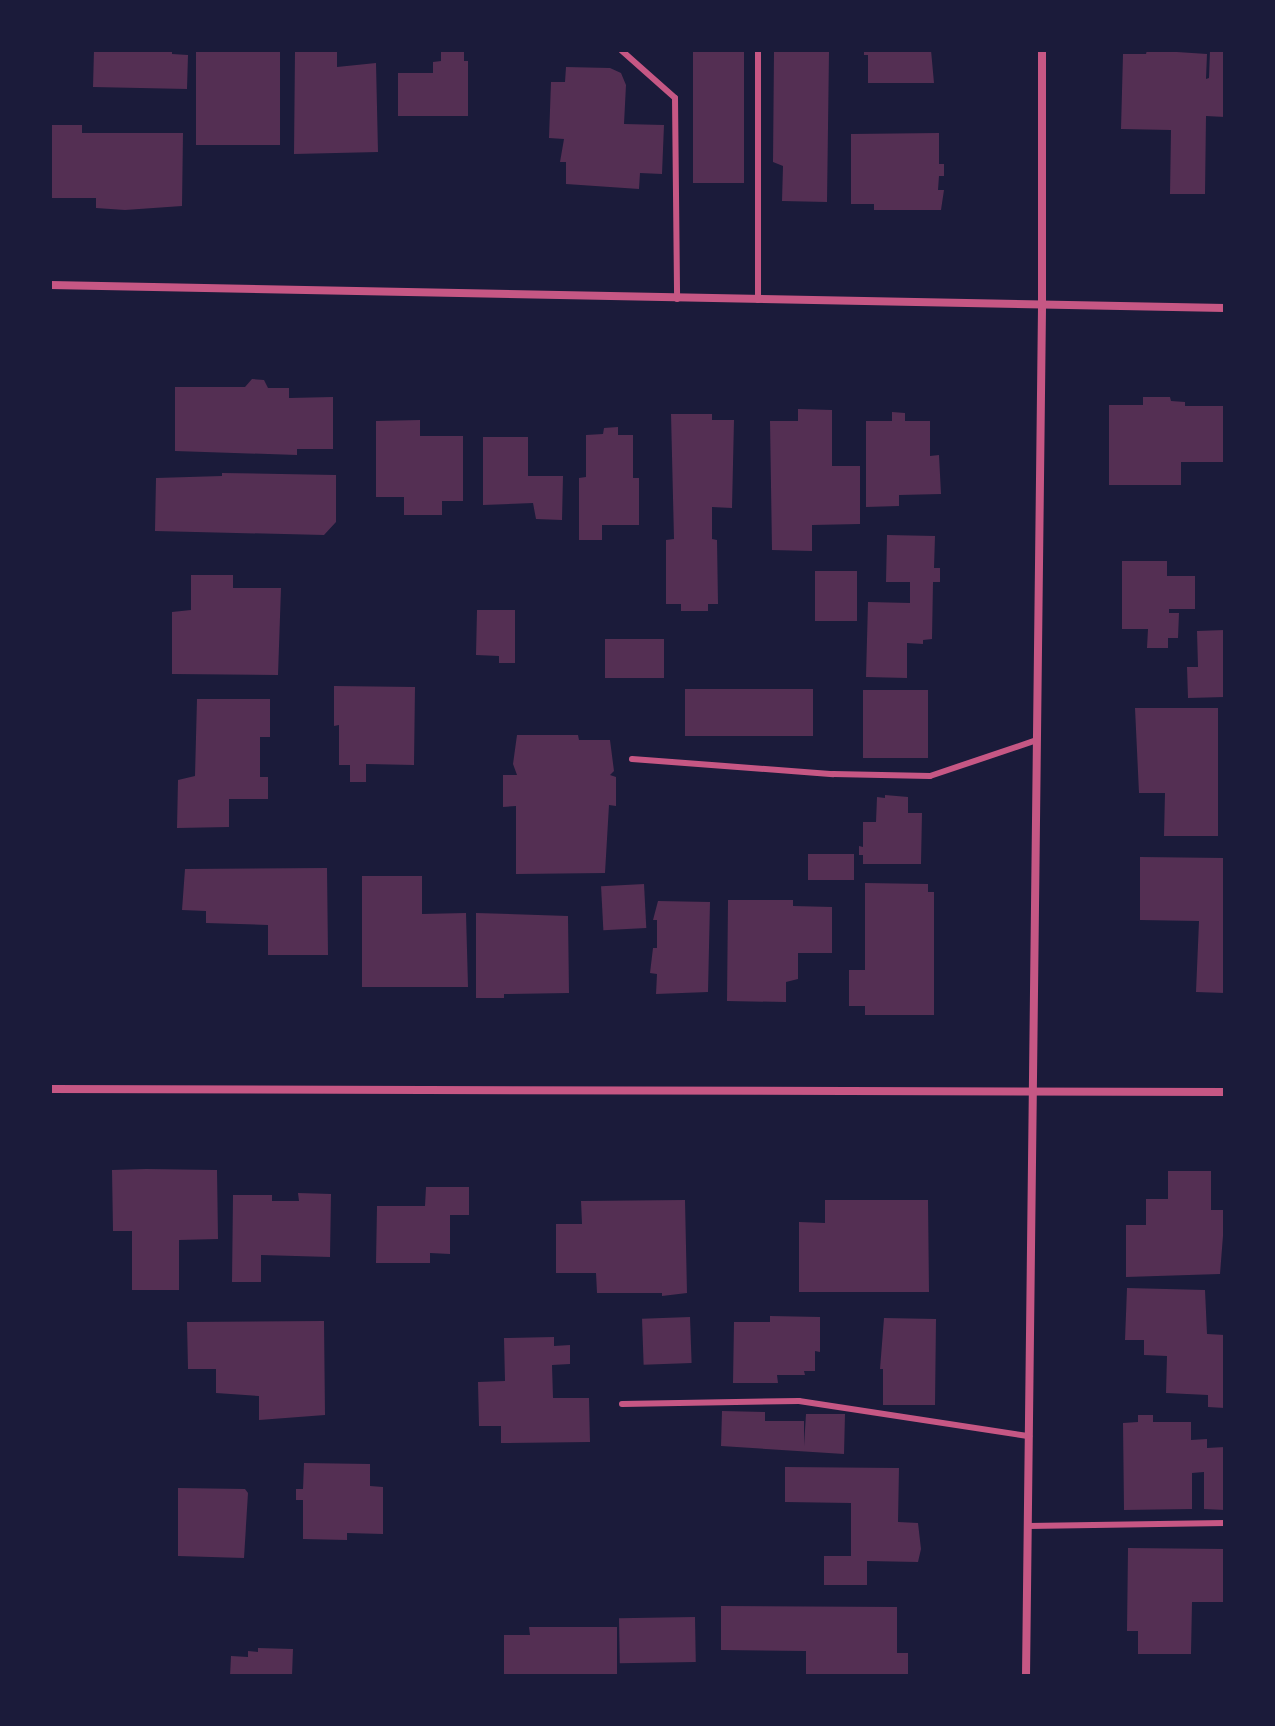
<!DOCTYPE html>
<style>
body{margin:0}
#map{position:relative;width:1275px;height:1726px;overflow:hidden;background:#1b1b3a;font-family:"Titillium Web",sans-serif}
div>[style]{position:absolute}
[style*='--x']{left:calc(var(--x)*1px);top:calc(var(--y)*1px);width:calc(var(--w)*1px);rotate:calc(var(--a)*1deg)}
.building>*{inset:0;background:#542f53;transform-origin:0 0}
.service>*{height:6px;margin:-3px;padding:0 3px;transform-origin:3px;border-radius:3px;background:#c65784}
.minor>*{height:8px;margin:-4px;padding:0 4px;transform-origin:4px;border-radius:4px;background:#c65784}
span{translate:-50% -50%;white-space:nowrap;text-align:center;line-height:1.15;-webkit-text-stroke:8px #1b1b3a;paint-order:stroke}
.frame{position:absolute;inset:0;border:52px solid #1b1b3a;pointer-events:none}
</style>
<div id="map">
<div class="building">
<div style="clip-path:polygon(94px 50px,172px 50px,172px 54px,188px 55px,187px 89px,93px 87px)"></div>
<div style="left:196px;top:50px;width:84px;height:95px"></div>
<div style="clip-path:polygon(295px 50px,337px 50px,337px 67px,376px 63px,378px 152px,294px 154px)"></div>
<div style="clip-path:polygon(441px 50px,464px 50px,464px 61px,468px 61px,468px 116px,398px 116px,398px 73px,433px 73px,433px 62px,441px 61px)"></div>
<div style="left:693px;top:50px;width:51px;height:133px"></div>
<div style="clip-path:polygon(864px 50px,931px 50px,934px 83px,868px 83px,868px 55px,864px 55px)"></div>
<div style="clip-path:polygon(1147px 50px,1207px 54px,1206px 79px,1209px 78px,1210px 50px,1225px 50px,1225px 117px,1206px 116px,1205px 194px,1170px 194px,1171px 130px,1121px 129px,1123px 54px,1146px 54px)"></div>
<div style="clip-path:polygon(774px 51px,829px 52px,827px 202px,782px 201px,783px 166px,773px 162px)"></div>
<div style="clip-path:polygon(566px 67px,610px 68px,621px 73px,626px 85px,624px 124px,664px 125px,662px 174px,640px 173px,639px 189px,566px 184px,566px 162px,560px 162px,564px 139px,549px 138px,551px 82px,565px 82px)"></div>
<div style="clip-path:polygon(50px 125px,82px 125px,82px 133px,183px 133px,182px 206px,125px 210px,96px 208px,96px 198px,50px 198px)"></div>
<div style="clip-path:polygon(939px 133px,939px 164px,944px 164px,944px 176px,939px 176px,938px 190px,944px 190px,941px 210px,874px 210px,874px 204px,851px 204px,851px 134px)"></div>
<div style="clip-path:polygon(252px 379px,264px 380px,268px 388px,289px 388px,289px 398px,333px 397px,333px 449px,297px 449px,297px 455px,175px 451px,175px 387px,245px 387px)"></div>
<div style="clip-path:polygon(1143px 397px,1170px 397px,1171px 401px,1185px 402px,1185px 406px,1225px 406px,1225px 462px,1181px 462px,1181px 485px,1109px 485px,1109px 405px,1143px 405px)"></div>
<div style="clip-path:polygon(798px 409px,832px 410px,832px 466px,860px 466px,860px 524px,812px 525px,812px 551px,772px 550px,770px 421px,798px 421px)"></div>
<div style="clip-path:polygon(892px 412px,905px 413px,905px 421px,930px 421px,930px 456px,939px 455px,941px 494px,899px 495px,899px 506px,866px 507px,866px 421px,892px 421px)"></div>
<div style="clip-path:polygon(671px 414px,712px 414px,712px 420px,734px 420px,732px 508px,712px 507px,712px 539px,717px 540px,718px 604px,708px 604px,708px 611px,681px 611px,681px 604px,666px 604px,666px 540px,674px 539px)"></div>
<div style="clip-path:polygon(420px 420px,420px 436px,463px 436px,463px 501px,442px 501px,442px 515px,404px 515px,404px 497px,376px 497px,376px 421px)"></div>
<div style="clip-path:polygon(618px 427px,618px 435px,633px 435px,633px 478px,639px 478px,639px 525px,602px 525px,602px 540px,579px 540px,579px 478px,586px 477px,586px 435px,603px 434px,604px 428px)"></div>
<div style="clip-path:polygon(483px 437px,528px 437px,528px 476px,563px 476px,562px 520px,536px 519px,533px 503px,483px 505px)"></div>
<div style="clip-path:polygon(222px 473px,336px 475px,336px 522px,324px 535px,155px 531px,156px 478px,222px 476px)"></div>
<div style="clip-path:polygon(887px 535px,935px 536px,934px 568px,940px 568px,940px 582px,933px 582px,932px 639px,923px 640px,923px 644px,907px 643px,907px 678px,866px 677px,868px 602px,910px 603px,910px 582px,886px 582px)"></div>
<div style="clip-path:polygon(1122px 561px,1167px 561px,1167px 576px,1195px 576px,1195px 609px,1169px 609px,1169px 613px,1179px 613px,1178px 638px,1168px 638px,1168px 648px,1147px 648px,1148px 629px,1122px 629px)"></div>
<div style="left:857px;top:571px;width:50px;height:42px;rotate:90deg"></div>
<div style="clip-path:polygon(191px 575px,233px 575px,233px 588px,281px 588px,278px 675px,172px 674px,172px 612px,191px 610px)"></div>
<div style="clip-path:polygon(477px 610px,515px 610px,515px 663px,499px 663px,499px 656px,476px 655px)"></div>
<div style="clip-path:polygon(1225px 630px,1225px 697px,1188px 698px,1187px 667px,1198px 667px,1197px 631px)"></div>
<div style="left:605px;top:639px;width:59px;height:39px"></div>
<div style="clip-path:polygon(334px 686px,415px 687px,414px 765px,366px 764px,366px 782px,350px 782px,350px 765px,339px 765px,339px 725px,334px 726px)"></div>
<div style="left:813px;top:689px;width:47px;height:128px;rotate:90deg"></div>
<div style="left:863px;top:690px;width:65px;height:68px"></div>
<div style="clip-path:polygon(197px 699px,270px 699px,270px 737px,260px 737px,260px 777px,268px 777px,268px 799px,229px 799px,229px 827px,177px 828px,178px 780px,195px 776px)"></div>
<div style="clip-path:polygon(1135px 708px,1218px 708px,1218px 836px,1164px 836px,1165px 793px,1139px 793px)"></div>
<div style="clip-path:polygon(517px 735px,578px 735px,579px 740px,610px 740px,614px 771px,610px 775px,616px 777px,616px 806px,609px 805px,605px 873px,516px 874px,516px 806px,503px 807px,503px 775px,517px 775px,513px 764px)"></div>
<div style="clip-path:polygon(885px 795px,908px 797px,908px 813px,922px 813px,921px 864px,863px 864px,863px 855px,859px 855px,859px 846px,863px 847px,863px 822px,876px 822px,877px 797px,885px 798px)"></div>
<div style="left:808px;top:854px;width:46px;height:26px"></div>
<div style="clip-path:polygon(1140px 857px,1225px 858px,1225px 993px,1196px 992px,1199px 921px,1140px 920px)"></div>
<div style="clip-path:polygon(327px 868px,328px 955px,268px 955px,268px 925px,206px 923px,206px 911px,182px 910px,185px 869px)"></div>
<div style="clip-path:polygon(362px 876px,422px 876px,422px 914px,466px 913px,468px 987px,362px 987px)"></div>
<div style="clip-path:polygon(865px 883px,928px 884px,928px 892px,934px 892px,934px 1015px,865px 1015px,865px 1006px,849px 1006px,849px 970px,865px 970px)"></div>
<div style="left:644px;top:884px;width:44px;height:43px;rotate:87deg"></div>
<div style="clip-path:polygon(728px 900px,793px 900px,793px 906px,832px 907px,832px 953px,798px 953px,798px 979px,786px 982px,786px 1002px,727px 1001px)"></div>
<div style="clip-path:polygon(658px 901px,710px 902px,708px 992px,656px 994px,657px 974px,650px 973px,653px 948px,657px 948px,657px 920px,653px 920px)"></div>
<div style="clip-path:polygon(476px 913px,568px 916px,569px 993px,504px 994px,504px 998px,476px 998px)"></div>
<div style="clip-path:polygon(146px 1169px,217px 1170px,218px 1239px,179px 1240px,179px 1290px,132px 1290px,132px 1231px,113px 1231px,112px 1170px)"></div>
<div style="clip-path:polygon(1168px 1171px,1211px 1171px,1211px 1210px,1225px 1210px,1220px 1274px,1126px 1277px,1126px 1225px,1146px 1225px,1146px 1199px,1168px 1199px)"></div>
<div style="clip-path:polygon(426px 1187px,469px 1187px,469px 1215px,450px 1215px,450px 1254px,430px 1253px,430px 1263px,376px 1263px,377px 1206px,425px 1206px)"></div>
<div style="clip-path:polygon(298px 1193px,331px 1194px,330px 1257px,261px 1255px,261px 1282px,232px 1282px,233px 1195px,272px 1195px,272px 1201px,299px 1201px)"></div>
<div style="clip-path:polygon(685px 1200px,687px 1293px,662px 1296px,662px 1293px,597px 1293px,596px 1273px,556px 1273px,556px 1224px,582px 1224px,581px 1201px)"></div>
<div style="clip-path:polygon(825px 1200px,928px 1200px,929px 1292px,799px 1292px,799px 1222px,825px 1223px)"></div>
<div style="clip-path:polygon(1127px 1288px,1205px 1290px,1207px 1334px,1225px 1335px,1225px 1408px,1208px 1407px,1208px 1395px,1166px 1393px,1167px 1356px,1144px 1355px,1144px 1340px,1125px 1340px)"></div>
<div style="clip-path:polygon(770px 1316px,820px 1317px,820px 1352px,815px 1351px,815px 1371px,804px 1371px,805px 1375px,777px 1375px,778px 1383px,733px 1383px,734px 1322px,770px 1322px)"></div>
<div style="left:690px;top:1317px;width:46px;height:48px;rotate:88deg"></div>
<div style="clip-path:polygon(884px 1318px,936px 1319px,935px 1405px,883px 1405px,883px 1369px,880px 1369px)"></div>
<div style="clip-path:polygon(324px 1321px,325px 1415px,259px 1420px,259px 1396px,216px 1393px,216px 1369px,188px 1369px,187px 1322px)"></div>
<div style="clip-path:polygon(554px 1337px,554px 1346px,570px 1345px,570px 1364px,552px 1365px,553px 1398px,589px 1398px,590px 1442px,501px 1443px,501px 1426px,479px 1426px,478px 1382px,505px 1381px,504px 1338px)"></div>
<div style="clip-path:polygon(722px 1411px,765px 1412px,765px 1421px,804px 1421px,804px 1446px,806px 1414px,845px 1414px,844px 1454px,721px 1446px)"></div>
<div style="clip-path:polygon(1138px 1415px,1153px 1415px,1153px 1422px,1191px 1422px,1191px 1440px,1207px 1439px,1207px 1448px,1225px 1447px,1225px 1510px,1204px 1509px,1204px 1472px,1192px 1473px,1192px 1509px,1124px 1510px,1123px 1423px,1138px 1422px)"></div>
<div style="clip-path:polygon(304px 1463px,370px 1464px,370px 1486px,383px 1487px,383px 1534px,347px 1533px,347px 1540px,303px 1539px,303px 1500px,296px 1500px,296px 1489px,303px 1489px)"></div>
<div style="clip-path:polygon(785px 1467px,899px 1468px,898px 1522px,918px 1523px,921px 1549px,918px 1562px,867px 1561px,867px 1585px,824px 1585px,824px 1556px,851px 1556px,851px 1503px,785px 1502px)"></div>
<div style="clip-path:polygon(178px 1488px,245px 1489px,248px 1493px,244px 1558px,178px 1556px)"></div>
<div style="clip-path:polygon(1128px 1548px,1225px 1549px,1225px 1602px,1192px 1602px,1191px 1654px,1138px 1654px,1138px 1631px,1127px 1631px)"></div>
<div style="clip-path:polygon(721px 1606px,897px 1607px,897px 1653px,908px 1653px,908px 1675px,806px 1676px,806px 1651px,721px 1650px)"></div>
<div style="left:695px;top:1617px;width:45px;height:76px;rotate:89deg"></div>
<div style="clip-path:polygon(529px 1627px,617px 1627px,617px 1676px,504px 1676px,504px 1635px,530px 1635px)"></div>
<div style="clip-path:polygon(258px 1648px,293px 1649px,292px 1676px,230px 1676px,231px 1656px,248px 1657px,248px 1651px,258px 1652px)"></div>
</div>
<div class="service">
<div style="--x:621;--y:50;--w:72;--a:41.6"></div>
<div style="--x:675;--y:98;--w:201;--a:89.4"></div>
<div style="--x:758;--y:50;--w:250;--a:90"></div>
<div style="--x:632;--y:759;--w:202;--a:4.3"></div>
<div style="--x:833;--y:774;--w:97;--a:1.2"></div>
<div style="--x:930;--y:776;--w:113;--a:-18.6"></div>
<div style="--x:622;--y:1404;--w:177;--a:-1"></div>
<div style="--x:799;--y:1401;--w:233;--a:8.7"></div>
<div style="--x:1028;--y:1526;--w:197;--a:-0.9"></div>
</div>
<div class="minor">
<div style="--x:50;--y:285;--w:1175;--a:1.12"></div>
<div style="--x:50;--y:1089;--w:1175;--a:0.15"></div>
<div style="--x:1026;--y:1676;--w:1369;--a:-89.33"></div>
<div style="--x:1042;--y:307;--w:257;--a:-90"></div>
</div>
<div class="frame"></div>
</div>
